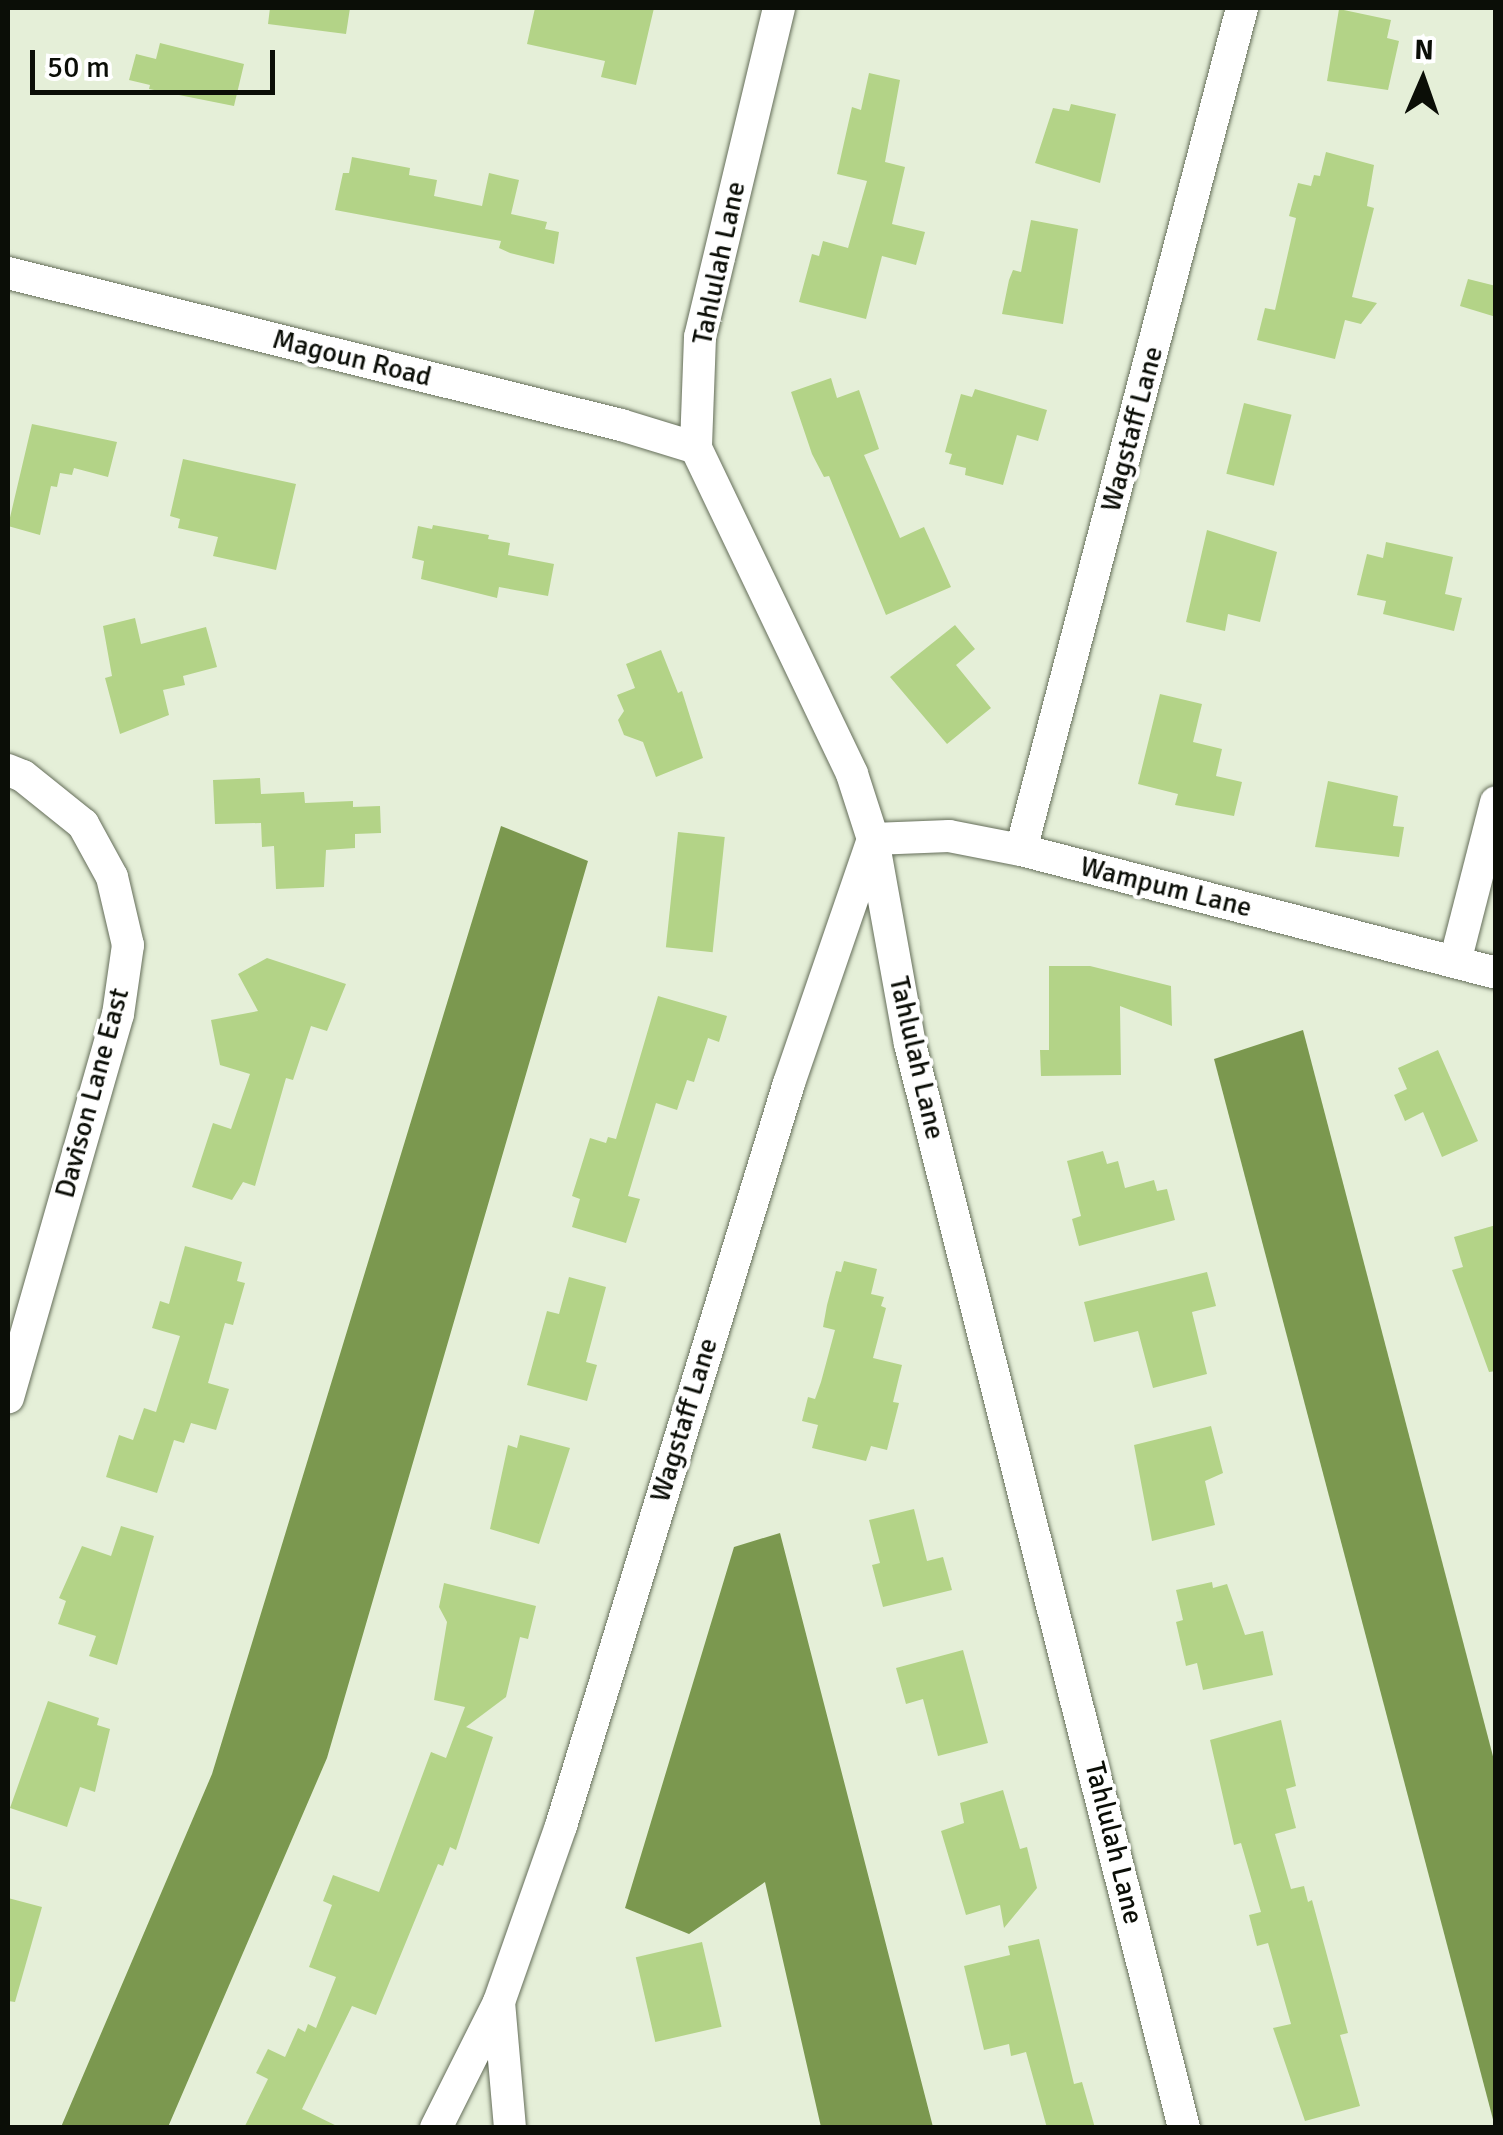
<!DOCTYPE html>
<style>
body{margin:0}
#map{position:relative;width:1503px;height:2135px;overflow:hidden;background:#e5efd8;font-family:Signika,sans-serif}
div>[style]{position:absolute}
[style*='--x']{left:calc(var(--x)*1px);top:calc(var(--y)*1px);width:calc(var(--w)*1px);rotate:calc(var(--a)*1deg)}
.water>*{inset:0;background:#7b984f}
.building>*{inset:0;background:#b3d387;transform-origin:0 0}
.roads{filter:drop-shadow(0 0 2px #656e5a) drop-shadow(0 0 2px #656e5a)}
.street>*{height:32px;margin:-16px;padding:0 16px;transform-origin:16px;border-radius:16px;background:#fff}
span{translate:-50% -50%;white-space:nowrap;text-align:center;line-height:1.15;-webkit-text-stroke:8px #fff;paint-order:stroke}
.street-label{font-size:28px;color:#0b0e07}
.frame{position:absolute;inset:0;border:10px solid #0b0e07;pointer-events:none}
.north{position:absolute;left:1373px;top:30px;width:100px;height:100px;-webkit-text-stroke:8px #fff;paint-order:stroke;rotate:2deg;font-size:28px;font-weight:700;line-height:40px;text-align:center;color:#0b0e07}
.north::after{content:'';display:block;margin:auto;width:35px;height:45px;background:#0b0e07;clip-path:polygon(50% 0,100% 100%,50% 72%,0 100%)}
.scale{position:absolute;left:30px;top:50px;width:245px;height:45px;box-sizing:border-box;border:5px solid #0b0e07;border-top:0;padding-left:12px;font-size:30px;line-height:35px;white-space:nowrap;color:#0b0e07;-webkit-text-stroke:8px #fff;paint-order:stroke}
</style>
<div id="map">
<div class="water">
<div style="clip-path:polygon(501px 826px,588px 861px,327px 1758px,168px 2127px,61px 2127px,212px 1774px)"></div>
<div style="clip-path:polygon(1303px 1030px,1495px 1764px,1495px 2127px,1214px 1059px)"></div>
<div style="clip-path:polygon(780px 1533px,933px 2127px,821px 2127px,765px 1882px,689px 1934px,625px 1908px,734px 1547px)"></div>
</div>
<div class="building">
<div style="clip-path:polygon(270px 8px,350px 8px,346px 34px,268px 24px)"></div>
<div style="clip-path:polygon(535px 8px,654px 8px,636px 85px,601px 77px,605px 61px,527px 44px)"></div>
<div style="clip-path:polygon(1339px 9px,1391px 20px,1387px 38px,1399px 41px,1388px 90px,1327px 81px)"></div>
<div style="clip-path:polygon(160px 43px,244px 64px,234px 106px,149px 89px,150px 85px,129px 80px,136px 54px,156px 59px)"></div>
<div style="clip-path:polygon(869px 73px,900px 80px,885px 162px,905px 167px,892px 224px,925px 232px,916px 265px,882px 256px,866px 319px,799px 302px,812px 254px,819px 256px,823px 241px,848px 248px,867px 181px,837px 174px,852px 107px,861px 110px)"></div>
<div style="clip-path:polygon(1071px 104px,1116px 114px,1100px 183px,1035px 163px,1053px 108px,1069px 111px)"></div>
<div style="clip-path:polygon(1326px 152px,1374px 165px,1367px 206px,1374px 208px,1352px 297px,1377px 303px,1361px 324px,1345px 320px,1335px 359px,1257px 340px,1265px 308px,1275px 310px,1296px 218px,1289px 216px,1298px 183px,1311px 186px,1314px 175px,1320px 176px)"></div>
<div style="clip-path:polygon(352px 157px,410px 168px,409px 175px,437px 180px,434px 196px,482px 206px,489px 173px,519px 180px,511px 214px,547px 222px,545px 229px,559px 232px,554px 264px,510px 253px,499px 248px,501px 241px,335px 210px,343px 173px,349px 173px)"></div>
<div style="clip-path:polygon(1031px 220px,1078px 229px,1063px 324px,1002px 314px,1009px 280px,1013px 270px,1021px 272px)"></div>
<div style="clip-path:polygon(1468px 279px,1496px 286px,1496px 317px,1460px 306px)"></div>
<div style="clip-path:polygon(831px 378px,837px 398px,859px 390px,879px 449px,864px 455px,900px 538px,924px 527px,951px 587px,886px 615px,829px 476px,824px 477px,812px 454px,791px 392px)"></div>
<div style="clip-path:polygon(975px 389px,1047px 410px,1038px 441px,1017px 435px,1003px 485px,965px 475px,966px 468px,949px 464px,952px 454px,945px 452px,961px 394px,972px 397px)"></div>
<div style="left:1244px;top:403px;width:49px;height:73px;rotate:14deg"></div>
<div style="clip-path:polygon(32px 424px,117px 442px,108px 477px,74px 468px,72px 475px,60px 473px,57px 487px,51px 486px,40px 535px,8px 526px)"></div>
<div style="clip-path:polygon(183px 459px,296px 484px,276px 570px,213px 556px,218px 537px,178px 528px,180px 519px,170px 516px)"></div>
<div style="clip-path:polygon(433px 525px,489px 535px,488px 539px,510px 543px,508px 555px,554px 564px,548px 596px,499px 587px,497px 598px,421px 579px,424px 561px,412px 558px,418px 526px,432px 529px)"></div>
<div style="clip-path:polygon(1207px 530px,1277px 552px,1260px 622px,1228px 614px,1225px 631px,1186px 622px)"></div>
<div style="clip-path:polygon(1386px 542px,1453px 557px,1445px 594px,1462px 598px,1454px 631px,1383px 614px,1386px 601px,1357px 595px,1367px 554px,1383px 558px)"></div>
<div style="clip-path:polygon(135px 618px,141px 644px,206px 627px,217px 667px,183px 676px,185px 685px,163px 690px,169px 715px,120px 734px,105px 678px,112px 676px,103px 626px)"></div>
<div style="clip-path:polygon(955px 625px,975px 649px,956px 665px,991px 708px,947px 744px,890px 677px)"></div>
<div style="clip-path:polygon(661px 650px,678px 693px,682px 691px,703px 758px,656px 777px,643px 742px,624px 735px,618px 720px,624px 711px,617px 695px,635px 688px,626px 664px)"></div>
<div style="clip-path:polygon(1160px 694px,1202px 704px,1193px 742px,1222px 749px,1216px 776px,1242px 782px,1234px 816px,1175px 805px,1178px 794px,1138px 784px)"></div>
<div style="clip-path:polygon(260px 778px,261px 794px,304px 792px,305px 803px,353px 801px,353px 807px,380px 806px,381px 833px,355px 834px,355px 848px,326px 850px,324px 887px,276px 889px,274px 846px,262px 847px,261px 823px,215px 824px,213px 780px)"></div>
<div style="clip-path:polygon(1328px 781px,1398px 796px,1393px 826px,1404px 827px,1399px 857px,1315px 847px)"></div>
<div style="left:678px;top:832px;width:47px;height:116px;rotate:6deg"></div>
<div style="clip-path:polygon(267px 958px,346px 984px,327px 1031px,311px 1026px,293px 1080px,286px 1078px,255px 1186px,243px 1182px,232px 1200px,192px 1187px,213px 1123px,231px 1129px,250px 1074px,220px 1065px,211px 1020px,258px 1011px,238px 974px)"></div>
<div style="clip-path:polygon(1049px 966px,1090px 966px,1171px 986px,1172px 1026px,1120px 1006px,1121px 1075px,1041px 1076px,1040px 1050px,1049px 1050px)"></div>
<div style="clip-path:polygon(658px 996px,727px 1016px,719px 1042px,708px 1038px,694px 1082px,687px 1080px,677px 1110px,656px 1103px,628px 1196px,640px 1199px,626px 1243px,572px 1227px,580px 1199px,572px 1196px,590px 1138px,606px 1143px,608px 1137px,616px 1139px)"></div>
<div style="clip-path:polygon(1438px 1050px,1478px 1141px,1442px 1157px,1423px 1112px,1405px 1121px,1394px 1095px,1407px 1089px,1398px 1068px)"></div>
<div style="clip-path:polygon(1103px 1151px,1107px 1164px,1118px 1161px,1125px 1188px,1154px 1180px,1157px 1191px,1167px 1189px,1175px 1220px,1079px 1246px,1072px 1219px,1081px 1216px,1067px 1161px)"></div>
<div style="clip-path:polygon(1496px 1225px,1496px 1371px,1489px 1372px,1452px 1270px,1463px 1267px,1454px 1237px)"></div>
<div style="clip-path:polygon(185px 1246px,242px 1262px,237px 1281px,245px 1283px,233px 1325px,225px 1323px,208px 1383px,229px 1389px,216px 1430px,191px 1423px,184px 1443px,174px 1440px,157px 1493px,106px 1477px,119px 1435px,133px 1440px,144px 1408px,156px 1412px,180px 1336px,152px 1328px,160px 1301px,169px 1304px)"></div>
<div style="clip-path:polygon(844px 1261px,877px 1269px,871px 1294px,884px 1297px,881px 1306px,886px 1308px,873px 1358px,902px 1365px,893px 1402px,899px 1403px,887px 1450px,871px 1446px,866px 1461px,812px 1448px,818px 1425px,802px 1421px,808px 1397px,815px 1399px,821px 1382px,835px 1330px,823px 1327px,827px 1305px,836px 1271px,841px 1272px)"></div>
<div style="clip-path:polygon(1207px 1272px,1216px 1306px,1192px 1312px,1207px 1374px,1153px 1388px,1138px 1331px,1094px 1342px,1084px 1302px)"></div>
<div style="clip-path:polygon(569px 1277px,606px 1287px,586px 1362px,597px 1365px,587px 1401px,527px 1385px,547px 1311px,559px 1314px)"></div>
<div style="clip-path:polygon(1211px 1426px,1223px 1473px,1205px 1481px,1215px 1525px,1152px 1541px,1134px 1445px)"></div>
<div style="clip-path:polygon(520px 1435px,570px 1448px,539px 1544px,490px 1529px,508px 1445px,517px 1448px)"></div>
<div style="clip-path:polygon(914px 1509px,927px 1561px,943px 1557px,952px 1590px,883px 1607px,872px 1565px,880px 1563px,869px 1520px)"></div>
<div style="clip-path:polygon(121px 1526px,154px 1536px,117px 1665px,89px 1656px,96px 1636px,58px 1624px,66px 1601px,59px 1598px,82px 1546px,111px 1556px)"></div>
<div style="clip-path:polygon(1212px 1582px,1213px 1588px,1227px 1584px,1245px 1635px,1263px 1631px,1273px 1675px,1203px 1690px,1197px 1663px,1186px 1666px,1176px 1622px,1183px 1620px,1176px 1590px)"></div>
<div style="clip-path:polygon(444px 1583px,536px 1606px,528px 1639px,520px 1637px,506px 1697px,466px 1727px,493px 1737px,456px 1850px,450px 1847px,443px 1866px,438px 1864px,376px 2015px,352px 2006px,302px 2109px,341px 2128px,244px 2128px,268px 2079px,256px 2073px,268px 2049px,285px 2057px,298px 2028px,305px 2032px,308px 2024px,316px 2028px,336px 1977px,309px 1967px,332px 1905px,323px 1901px,333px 1875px,379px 1892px,431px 1752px,446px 1758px,465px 1707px,434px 1700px,447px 1622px,439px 1607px)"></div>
<div style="clip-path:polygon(963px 1650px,988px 1743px,938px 1756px,923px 1699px,906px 1704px,896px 1668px)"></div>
<div style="clip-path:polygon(48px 1701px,99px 1718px,97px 1725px,110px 1729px,95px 1792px,80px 1787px,67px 1827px,10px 1808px)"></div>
<div style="clip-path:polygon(1281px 1720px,1296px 1786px,1286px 1789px,1296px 1828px,1275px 1834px,1291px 1889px,1304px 1886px,1308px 1902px,1312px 1900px,1348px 2033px,1340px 2035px,1360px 2106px,1305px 2121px,1273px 2028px,1291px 2024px,1268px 1943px,1257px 1946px,1249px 1915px,1261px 1912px,1241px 1843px,1234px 1845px,1210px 1740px)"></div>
<div style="clip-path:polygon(1003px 1790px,1020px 1849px,1027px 1847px,1037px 1888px,1004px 1928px,1000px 1905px,966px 1915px,941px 1831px,964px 1823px,960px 1803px)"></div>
<div style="clip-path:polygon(8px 1898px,42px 1907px,15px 2002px,8px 2001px)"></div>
<div style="clip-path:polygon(1039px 1939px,1074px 2084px,1082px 2082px,1095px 2128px,1047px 2128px,1026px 2052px,1011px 2056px,1009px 2044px,984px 2050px,964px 1966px,1010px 1955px,1008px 1946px)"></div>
<div style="left:702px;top:1942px;width:87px;height:68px;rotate:77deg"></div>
</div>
<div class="roads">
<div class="street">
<div style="--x:779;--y:8;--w:338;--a:103.5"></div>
<div style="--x:700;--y:337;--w:111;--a:92.1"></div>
<div style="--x:696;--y:448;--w:361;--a:64.4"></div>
<div style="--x:852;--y:774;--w:68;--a:72.1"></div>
<div style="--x:873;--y:839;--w:208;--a:79.8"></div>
<div style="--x:910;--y:1044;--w:1118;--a:75.81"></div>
<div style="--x:8;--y:273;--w:632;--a:13.93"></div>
<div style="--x:621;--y:425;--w:78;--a:17"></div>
<div style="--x:8;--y:770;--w:16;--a:22"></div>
<div style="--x:23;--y:776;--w:77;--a:38.7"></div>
<div style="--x:83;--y:824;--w:60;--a:61.3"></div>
<div style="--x:112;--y:877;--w:70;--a:76.8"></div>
<div style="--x:128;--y:945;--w:70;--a:98.2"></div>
<div style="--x:118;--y:1014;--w:399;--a:106"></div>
<div style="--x:1021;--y:850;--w:871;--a:-75.29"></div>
<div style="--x:1455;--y:962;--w:165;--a:-75.6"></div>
<div style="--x:499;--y:2002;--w:187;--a:-70.6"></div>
<div style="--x:561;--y:1826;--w:777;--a:-72.94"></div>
<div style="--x:789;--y:1083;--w:258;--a:-71"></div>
<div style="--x:873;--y:839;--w:76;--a:-2.3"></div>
<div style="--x:949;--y:836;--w:73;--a:11"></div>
<div style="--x:1021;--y:850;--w:491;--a:14.5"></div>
<div style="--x:436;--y:2128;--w:141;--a:-63.4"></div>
<div style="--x:499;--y:2002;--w:126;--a:85"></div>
</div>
</div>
<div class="street-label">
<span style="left:719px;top:263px;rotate:-78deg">Tahlulah Lane</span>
<span style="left:352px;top:358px;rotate:14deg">Magoun Road</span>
<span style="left:1132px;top:429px;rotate:-75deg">Wagstaff Lane</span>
<span style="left:1166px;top:887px;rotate:14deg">Wampum Lane</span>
<span style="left:917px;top:1058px;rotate:77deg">Tahlulah Lane</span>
<span style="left:92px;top:1093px;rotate:-75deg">Davison Lane East</span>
<span style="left:684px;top:1420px;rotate:-73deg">Wagstaff Lane</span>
<span style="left:1114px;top:1843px;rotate:76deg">Tahlulah Lane</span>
</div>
<div class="frame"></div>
<div class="north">N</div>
<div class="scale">50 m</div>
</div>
